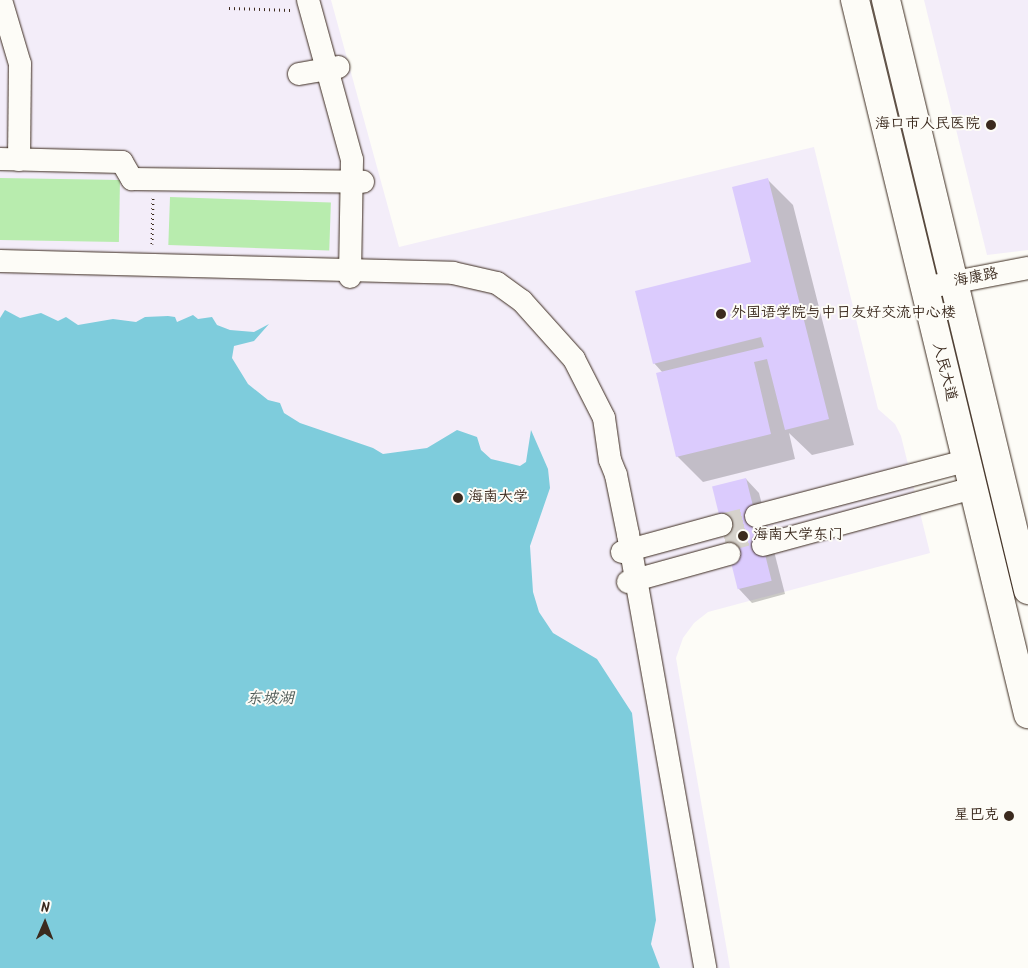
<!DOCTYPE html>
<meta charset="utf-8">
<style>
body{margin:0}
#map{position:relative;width:1028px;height:968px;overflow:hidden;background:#fdfcf7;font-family:Kalam,"LXGW WenKai TC",sans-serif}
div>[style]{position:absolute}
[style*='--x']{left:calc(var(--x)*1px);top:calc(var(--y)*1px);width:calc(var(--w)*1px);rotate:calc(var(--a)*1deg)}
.built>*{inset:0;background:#f3edf9}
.green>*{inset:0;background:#b8ecae;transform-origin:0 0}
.water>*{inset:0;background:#7eccdc}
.shadow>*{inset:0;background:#0003}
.building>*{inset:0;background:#dbcbfd;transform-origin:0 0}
.street-tunnel>*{height:22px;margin-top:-11px;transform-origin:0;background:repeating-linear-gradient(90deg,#d6d2cc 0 22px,transparent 0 33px)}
.path>*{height:3px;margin-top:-1.5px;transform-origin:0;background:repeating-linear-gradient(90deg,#3b2a1e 0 1px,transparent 0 5px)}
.roads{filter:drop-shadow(0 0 1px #3b2a1e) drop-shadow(0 0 1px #3b2a1e)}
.street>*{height:22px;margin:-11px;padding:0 11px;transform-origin:11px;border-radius:11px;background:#fdfcf7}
.primary>*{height:28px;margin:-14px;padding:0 14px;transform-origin:14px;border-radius:14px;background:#fdfcf7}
.dots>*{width:14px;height:14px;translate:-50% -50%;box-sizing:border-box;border:2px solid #fdfcf7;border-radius:50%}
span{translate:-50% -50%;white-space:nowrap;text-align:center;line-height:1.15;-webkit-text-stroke:4px #fdfcf7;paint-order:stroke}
.poi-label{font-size:15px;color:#3b2a1e}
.right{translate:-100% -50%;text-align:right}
.left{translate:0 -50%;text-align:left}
.street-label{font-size:15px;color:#3b2a1e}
.water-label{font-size:16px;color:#4f5b57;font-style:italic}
.north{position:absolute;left:20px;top:898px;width:50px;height:50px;-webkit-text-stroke:4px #fdfcf7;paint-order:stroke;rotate:1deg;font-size:14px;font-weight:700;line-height:20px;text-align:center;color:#3b2a1e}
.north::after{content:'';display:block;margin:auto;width:18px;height:22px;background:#3b2a1e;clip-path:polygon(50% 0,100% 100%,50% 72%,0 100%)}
</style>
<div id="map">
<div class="built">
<div style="clip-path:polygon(0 0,331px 0,399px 247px,814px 147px,878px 409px,895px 424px,901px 436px,930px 553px,708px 612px,694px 623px,683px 638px,676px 658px,730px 968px,0 968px)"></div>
<div style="clip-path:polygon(924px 0,1028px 0,1028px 250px,987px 255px)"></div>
</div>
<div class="green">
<div style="left:0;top:178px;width:120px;height:62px;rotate:1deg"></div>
<div style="left:170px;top:197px;width:161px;height:48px;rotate:2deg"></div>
</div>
<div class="water">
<div style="clip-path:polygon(5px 310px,20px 318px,41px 313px,58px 321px,66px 317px,78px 325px,113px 319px,136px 322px,145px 317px,168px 316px,175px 317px,177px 322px,193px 315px,198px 319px,212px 317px,217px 325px,230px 330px,254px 332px,269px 324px,254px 341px,234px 346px,232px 358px,248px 384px,268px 400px,280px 403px,284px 413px,300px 423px,373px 448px,383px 454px,427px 448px,457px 430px,477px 437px,481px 450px,491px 459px,520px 466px,526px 462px,531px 430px,548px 469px,550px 488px,530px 546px,533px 592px,539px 612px,553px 633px,597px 659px,632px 713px,656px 920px,651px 944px,660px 968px,0 968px,0 318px)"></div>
</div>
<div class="shadow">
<div style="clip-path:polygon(768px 180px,793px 205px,854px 445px,812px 455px,789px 433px,795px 459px,703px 482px,677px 456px,663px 373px,654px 363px,753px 263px)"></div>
<div style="clip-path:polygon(746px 479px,759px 493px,785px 594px,752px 603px,739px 589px)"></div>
</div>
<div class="building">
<div style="clip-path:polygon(768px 178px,829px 419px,785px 430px,767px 359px,754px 362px,771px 434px,676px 457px,656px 373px,764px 347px,761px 337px,653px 364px,635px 291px,751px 262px,732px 187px)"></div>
<div style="left:746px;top:478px;width:106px;height:35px;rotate:76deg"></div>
</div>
<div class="street-tunnel">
<div style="--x:721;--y:525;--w:36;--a:-14"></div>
<div style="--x:725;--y:541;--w:36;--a:-16"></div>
</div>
<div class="path">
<div style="--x:229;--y:8;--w:62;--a:1.8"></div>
<div style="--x:152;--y:244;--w:46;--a:-88.8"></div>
</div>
<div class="roads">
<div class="street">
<div style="--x:1;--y:0;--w:67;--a:73.5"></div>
<div style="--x:20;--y:64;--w:96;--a:90.6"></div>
<div style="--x:308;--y:0;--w:166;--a:74.6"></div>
<div style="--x:352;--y:160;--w:117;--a:91"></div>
<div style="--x:299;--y:74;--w:40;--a:-10"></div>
<div style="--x:0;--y:159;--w:122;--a:1.4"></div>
<div style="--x:122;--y:162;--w:20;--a:60"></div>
<div style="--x:132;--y:179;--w:231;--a:0.7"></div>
<div style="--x:0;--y:261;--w:453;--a:1.5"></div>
<div style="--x:453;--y:273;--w:45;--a:12.8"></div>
<div style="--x:497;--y:283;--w:31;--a:36"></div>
<div style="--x:522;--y:301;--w:78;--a:48.1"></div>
<div style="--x:574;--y:359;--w:66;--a:63"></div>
<div style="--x:604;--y:418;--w:42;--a:81.9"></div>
<div style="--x:610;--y:460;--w:16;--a:68"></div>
<div style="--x:616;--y:475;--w:60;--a:78.5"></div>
<div style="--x:628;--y:534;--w:441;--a:79.9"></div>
<div style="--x:924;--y:288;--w:106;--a:-10.9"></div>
<div style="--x:756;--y:516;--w:217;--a:-14.7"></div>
<div style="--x:763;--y:545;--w:218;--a:-15.2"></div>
<div style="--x:622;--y:552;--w:103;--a:-15.3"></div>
<div style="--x:628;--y:582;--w:105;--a:-15.5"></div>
</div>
<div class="primary">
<div style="--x:855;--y:0;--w:735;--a:76.38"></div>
<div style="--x:886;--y:0;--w:607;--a:76.47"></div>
</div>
</div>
<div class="dots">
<div style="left:991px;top:125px;background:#3b2a1e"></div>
<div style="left:721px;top:314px;background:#3b2a1e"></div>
<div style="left:458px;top:498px;background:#3b2a1e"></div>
<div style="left:743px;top:536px;background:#3b2a1e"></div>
<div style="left:1009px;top:816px;background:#3b2a1e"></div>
</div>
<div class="poi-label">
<span class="right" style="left:980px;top:125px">海口市人民医院</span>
<span class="left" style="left:731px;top:314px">外国语学院与中日友好交流中心楼</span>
<span class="left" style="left:468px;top:498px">海南大学</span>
<span class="left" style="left:753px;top:536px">海南大学东门</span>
<span class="right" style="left:999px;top:816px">星巴克</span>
</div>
<div class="street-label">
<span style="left:976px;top:278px;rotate:-11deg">海康路</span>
<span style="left:944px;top:372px;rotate:76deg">人民大道</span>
</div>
<div class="water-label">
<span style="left:270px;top:699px">东坡湖</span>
</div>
<div class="north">N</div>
</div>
